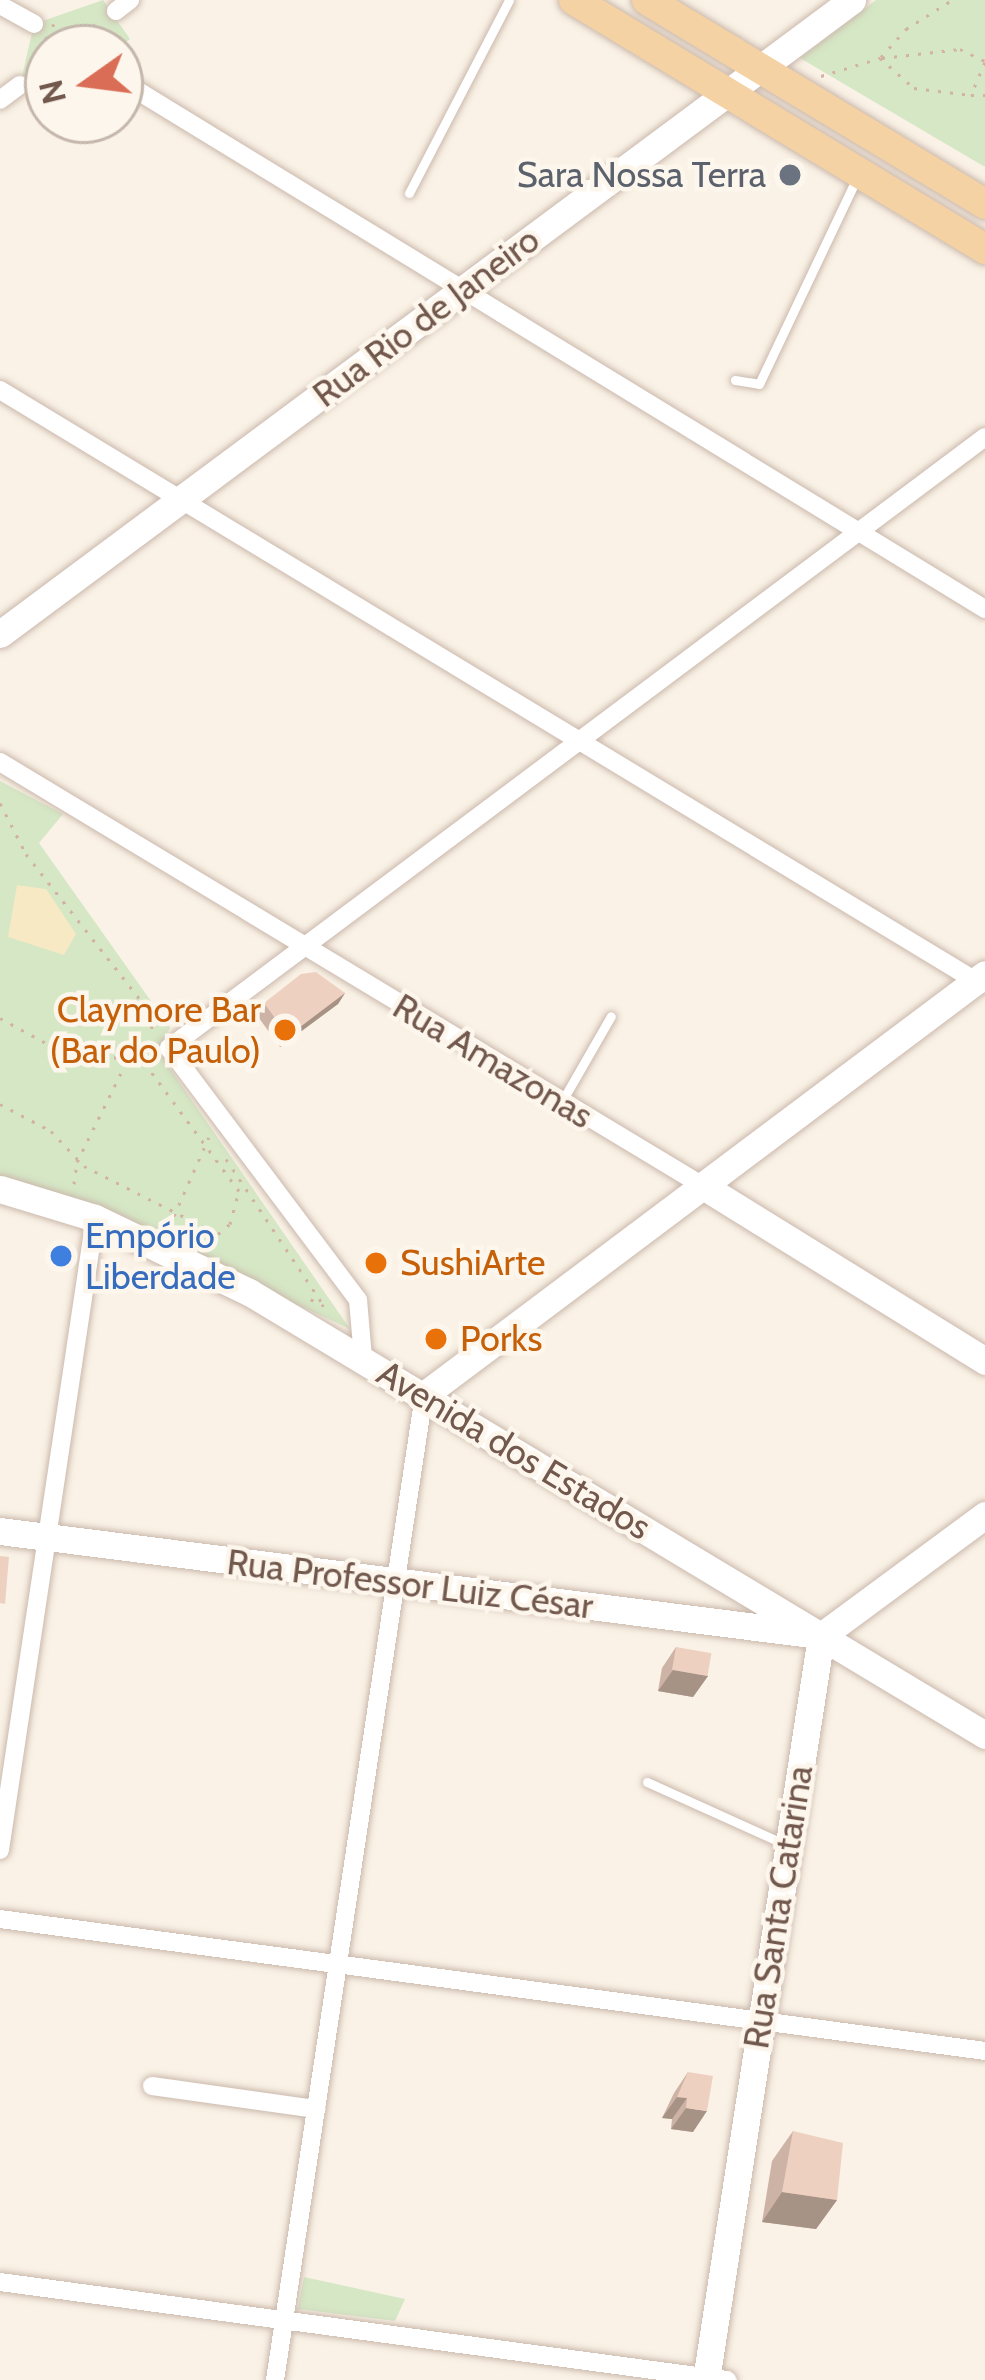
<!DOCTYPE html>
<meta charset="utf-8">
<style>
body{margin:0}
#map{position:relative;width:985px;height:2380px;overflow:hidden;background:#faf2e6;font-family:Cabin,sans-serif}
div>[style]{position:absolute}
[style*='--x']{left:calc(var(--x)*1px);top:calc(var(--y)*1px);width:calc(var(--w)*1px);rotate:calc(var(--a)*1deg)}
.green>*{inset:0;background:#d5e7c5}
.sand>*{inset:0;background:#f7e9c3}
.path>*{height:3px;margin-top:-1.5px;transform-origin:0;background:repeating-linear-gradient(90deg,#d2b3a3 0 3px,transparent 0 12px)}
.roads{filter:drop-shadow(0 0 3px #cbb9ad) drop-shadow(0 0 3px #cbb9ad)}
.lane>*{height:9px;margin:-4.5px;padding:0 4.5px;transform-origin:4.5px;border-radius:4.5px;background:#fff}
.street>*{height:18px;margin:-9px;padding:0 9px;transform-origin:9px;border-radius:9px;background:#fff}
.secondary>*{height:27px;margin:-13.5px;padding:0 13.5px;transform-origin:13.5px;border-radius:13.5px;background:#fff}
.primary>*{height:30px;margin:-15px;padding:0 15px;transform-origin:15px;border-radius:15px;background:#f4d2a4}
.wall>*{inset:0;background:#cdb3a5}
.shaded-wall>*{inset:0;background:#a79286}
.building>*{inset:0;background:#eed0c0;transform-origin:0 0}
.dots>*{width:33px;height:33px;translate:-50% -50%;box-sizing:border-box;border:6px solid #fdf6ec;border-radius:50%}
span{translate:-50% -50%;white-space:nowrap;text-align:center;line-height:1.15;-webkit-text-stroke:9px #fdf6ec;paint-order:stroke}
.worship-label{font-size:36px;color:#5b616d}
.right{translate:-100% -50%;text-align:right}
.street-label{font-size:36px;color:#72584d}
.food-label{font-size:36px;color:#c56008}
.left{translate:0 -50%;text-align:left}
.shop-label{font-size:36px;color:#366cbe}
.north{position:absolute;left:24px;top:24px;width:120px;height:120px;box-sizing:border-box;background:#fdf6ec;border:3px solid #c5b7ac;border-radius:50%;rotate:256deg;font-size:33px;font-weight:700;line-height:48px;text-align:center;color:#72584d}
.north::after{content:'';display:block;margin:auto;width:42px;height:54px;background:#da6d55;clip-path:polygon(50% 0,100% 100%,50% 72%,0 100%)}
</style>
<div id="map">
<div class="green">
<div style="clip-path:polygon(103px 0,130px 39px,120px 48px,48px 48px,48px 90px,20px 85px,34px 24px)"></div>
<div style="clip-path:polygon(876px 0,985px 0,985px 167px,800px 58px)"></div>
<div style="clip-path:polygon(0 781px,63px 814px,39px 843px,170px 1028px,159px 1047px,164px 1060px,350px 1329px,75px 1203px,0 1181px)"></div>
<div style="clip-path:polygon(304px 2277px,405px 2299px,395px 2321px,298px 2309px)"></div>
</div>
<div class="sand">
<div style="clip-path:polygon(17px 885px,46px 889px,76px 934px,64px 955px,8px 937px)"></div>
</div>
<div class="path">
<div style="--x:52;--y:26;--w:10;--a:-37"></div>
<div style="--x:45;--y:37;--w:20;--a:30"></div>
<div style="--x:64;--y:48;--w:44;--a:-36.6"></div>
<div style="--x:881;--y:57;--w:38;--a:-48"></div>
<div style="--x:906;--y:29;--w:54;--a:-32.2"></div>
<div style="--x:882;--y:58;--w:79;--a:-6.6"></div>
<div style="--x:960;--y:49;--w:28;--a:26"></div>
<div style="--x:30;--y:59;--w:29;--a:52"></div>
<div style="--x:985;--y:62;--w:36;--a:113"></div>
<div style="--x:971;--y:95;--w:14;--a:0"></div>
<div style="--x:35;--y:70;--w:16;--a:-38"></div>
<div style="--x:821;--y:76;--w:62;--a:-17"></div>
<div style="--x:880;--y:58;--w:45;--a:41.4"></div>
<div style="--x:914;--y:88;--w:57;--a:7"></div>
<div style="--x:0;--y:803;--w:57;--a:63"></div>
<div style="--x:26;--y:854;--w:189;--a:51.9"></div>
<div style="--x:143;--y:1003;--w:33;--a:70"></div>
<div style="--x:0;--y:1018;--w:63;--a:28.6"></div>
<div style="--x:55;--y:1048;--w:90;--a:8.9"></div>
<div style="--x:0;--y:1104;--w:58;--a:27.9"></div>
<div style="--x:51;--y:1131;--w:48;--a:46.7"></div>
<div style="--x:84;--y:1166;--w:150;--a:26.9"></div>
<div style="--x:218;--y:1234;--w:16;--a:-40"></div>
<div style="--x:230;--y:1224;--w:34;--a:-75"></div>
<div style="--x:239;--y:1191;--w:160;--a:-126.4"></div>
<div style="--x:144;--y:1062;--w:21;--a:-76"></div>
<div style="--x:226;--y:1159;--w:177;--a:56.3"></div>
<div style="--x:324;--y:1306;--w:18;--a:-153"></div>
<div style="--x:74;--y:1184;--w:22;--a:-82"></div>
<div style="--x:77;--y:1162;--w:110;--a:-63.7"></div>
<div style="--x:169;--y:1227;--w:98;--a:-66"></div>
</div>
<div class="roads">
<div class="lane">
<div style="--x:409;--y:193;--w:217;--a:-62.6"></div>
<div style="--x:735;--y:380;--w:24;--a:9"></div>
<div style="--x:759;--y:384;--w:228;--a:-64.6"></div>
<div style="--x:561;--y:1103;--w:100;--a:-60.1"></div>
<div style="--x:647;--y:1782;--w:148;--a:24.3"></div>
</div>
<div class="street">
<div style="--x:0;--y:5;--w:39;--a:29"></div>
<div style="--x:116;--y:11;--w:18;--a:-38"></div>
<div style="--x:120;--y:80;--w:1014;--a:31.45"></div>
<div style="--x:0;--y:100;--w:25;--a:-37"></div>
<div style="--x:0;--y:390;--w:1147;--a:31.2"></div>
<div style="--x:0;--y:762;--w:821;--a:31.1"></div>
<div style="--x:363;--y:1358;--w:58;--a:-94.9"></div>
<div style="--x:358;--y:1300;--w:315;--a:-126.9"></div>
<div style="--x:169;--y:1048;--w:1019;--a:-36.82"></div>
<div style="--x:0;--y:1850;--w:639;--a:-81.45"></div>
<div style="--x:0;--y:1919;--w:994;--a:7.63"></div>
<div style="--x:152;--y:2086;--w:166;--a:8"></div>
<div style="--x:0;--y:2282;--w:734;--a:7.68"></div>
<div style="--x:275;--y:2380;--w:996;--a:-81.4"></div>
</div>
<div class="secondary">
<div style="--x:0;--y:634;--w:1062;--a:-36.65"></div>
<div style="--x:703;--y:1186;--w:332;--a:31.8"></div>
<div style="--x:0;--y:1189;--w:99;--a:17"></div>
<div style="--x:95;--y:1218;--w:171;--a:25.7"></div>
<div style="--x:249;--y:1292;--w:859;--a:31.04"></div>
<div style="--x:424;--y:1395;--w:701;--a:-36.89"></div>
<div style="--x:0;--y:1531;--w:818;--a:7.24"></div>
<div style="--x:706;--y:2380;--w:753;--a:-81.21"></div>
<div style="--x:821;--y:1636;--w:204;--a:-36.4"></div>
</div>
<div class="primary">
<div style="--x:574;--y:0;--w:481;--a:31.2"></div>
<div style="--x:647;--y:0;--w:395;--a:31.1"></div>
</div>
</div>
<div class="wall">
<div style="clip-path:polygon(345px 993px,338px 1004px,280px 1047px,256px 1014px,264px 1003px)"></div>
<div style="clip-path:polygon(676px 1647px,708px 1676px,693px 1697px,658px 1691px,662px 1668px)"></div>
<div style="clip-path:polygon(688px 2072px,693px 2132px,671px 2129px,672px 2119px,662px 2118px,674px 2093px)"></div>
<div style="clip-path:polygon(793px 2131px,837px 2200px,816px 2229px,762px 2222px,772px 2161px)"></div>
</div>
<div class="shaded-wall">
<div style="clip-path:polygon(345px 993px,338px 1004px,280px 1047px,288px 1036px)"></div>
<div style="clip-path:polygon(673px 1670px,708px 1676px,693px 1697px,658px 1691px)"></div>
<div style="clip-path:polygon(677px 2097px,687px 2098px,672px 2119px,662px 2118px)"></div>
<div style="clip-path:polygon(686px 2108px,707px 2111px,693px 2132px,671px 2129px)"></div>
<div style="clip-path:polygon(782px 2192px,837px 2200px,816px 2229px,762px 2222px)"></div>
</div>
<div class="building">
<div style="clip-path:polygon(316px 972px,345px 993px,288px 1036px,264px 1003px,301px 974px)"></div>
<div style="clip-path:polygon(0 1556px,9px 1557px,5px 1604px,0 1603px)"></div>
<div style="left:676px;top:1647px;width:36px;height:23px;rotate:10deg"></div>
<div style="clip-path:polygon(688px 2072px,713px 2076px,707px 2111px,686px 2108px,687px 2098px,677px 2097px)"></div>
<div style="clip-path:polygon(793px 2131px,843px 2143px,837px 2200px,782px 2192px)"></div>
</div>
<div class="dots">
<div style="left:790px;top:175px;background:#6b7280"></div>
<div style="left:285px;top:1030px;background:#e8710a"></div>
<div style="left:61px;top:1256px;background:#3f7fe0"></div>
<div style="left:376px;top:1263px;background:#e8710a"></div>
<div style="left:436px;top:1339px;background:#e8710a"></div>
</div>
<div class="worship-label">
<span class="right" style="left:766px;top:175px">Sara Nossa Terra</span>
</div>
<div class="street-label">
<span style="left:426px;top:317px;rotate:-37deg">Rua Rio de Janeiro</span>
<span style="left:493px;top:1061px;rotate:31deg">Rua Amazonas</span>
<span style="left:514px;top:1450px;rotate:31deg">Avenida dos Estados</span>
<span style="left:410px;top:1584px;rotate:7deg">Rua Professor Luiz César</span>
<span style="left:778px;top:1907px;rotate:-81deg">Rua Santa Catarina</span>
</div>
<div class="food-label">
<span class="right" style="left:261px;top:1030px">Claymore Bar<br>(Bar do Paulo)</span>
<span class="left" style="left:400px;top:1263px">SushiArte</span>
<span class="left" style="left:460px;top:1339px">Porks</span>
</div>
<div class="shop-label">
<span class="left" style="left:85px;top:1256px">Empório<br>Liberdade</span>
</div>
<div class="north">N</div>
</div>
